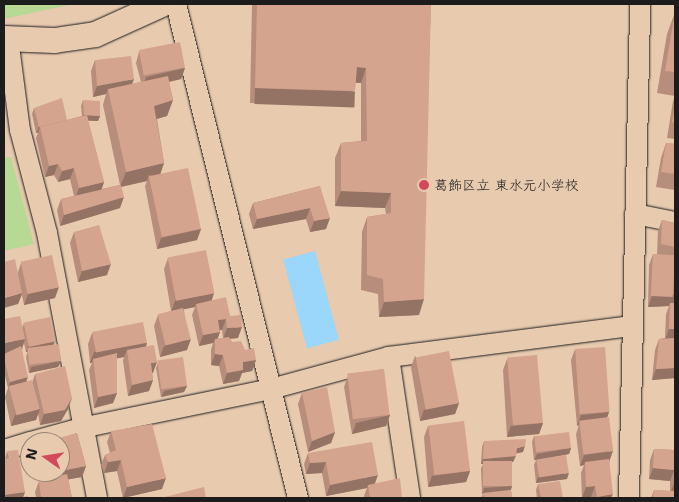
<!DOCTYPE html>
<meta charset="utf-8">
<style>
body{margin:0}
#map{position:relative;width:679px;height:502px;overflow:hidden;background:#e8caaf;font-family:"Shantell Sans","Klee One",sans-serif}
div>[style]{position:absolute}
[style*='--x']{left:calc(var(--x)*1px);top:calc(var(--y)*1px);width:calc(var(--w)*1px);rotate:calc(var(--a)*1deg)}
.green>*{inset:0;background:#b8d993}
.water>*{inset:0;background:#9bd6fb;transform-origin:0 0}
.roads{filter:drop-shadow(0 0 1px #1c1c1c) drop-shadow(0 0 1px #1c1c1c)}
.minor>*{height:20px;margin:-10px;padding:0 10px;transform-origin:10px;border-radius:10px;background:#e8caaf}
.tertiary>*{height:25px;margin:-12.5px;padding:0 12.5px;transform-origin:12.5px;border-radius:12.5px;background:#e8caaf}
.wall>*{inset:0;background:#b78d7b}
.shaded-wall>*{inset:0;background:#957364;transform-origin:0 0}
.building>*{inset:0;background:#d5a48f;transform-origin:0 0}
.dots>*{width:14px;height:14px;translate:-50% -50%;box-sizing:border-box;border:2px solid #e8caaf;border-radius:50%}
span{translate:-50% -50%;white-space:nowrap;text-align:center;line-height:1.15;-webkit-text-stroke:4px #e8caaf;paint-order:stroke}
.poi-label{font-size:14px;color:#1c1c1c}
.left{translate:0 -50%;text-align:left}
.frame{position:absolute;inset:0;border:5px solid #1c1c1c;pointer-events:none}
.north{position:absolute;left:20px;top:432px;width:50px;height:50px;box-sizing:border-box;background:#e8caaf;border:1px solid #968474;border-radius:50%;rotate:283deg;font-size:14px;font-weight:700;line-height:20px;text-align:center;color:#1c1c1c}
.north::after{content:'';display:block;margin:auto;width:18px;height:22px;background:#d1495b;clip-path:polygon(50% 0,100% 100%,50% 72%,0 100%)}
</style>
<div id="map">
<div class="green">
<div style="clip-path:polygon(4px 4px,74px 4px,4px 19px)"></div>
<div style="clip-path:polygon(11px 157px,34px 244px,4px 251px,4px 158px)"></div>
</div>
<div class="water">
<div style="left:315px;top:251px;width:92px;height:33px;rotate:75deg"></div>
</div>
<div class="roads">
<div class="minor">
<div style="--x:176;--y:4;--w:509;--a:76.13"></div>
<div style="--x:8;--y:38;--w:93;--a:82.6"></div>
<div style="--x:20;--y:130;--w:106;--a:75.3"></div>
<div style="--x:47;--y:233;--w:270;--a:79.3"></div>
<div style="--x:635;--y:214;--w:41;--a:11.3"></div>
<div style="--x:389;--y:357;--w:143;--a:81.5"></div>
<div style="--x:31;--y:442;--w:52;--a:-15.6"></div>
<div style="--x:81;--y:428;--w:194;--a:-11.6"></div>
<div style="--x:271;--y:389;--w:122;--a:-15.2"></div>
<div style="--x:389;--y:357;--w:245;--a:-7.3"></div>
<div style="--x:4;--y:450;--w:27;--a:-17"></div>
<div style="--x:629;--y:498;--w:494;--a:-88.7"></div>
</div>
<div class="tertiary">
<div style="--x:4;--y:38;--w:50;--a:2.3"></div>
<div style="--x:54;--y:40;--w:41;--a:-8.3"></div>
<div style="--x:95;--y:34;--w:72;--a:-24.4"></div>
</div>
</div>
<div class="wall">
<div style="clip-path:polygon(252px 4px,431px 4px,419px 315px,379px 317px,378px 294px,361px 290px,362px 232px,367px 217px,386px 214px,385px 208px,335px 206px,335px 158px,341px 143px,361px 141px,361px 83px,355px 83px,349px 106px,250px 103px)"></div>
<div style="clip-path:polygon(675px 12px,675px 139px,667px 138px,673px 101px,675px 96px,657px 93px,667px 34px)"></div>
<div style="clip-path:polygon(139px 52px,185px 68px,181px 79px,169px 82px,173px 100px,167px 116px,157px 119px,164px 163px,160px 173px,201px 229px,197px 240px,157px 249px,145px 186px,147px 181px,121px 187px,120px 208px,60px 226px,57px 210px,61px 199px,74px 196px,70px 179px,58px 182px,54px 175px,45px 177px,36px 138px,38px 133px,36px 133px,32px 114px,34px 108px,67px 120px,82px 116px,81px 106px,83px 100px,100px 116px,98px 121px,88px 121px,104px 182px,102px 189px,120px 185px,103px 105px,106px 94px,93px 97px,91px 71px,95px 60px,132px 84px,141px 82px,136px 63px)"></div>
<div style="clip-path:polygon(666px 143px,675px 144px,675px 190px,656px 187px,661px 158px)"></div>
<div style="clip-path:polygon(320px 186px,326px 229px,310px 232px,306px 219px,253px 229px,249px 214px,253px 203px)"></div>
<div style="clip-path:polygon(662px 220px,675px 223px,675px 378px,652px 380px,655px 350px,659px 339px,665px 338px,666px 314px,669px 306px,648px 307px,649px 265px,653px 254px,657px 254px,658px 231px)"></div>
<div style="clip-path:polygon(74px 232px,107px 275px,78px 282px,70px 243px)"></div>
<div style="clip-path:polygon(evenodd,168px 258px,214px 293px,212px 300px,230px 316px,238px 338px,230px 339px,232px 342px,245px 350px,256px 360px,252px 371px,242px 373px,239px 381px,223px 384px,219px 366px,211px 365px,211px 350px,213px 343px,199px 346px,192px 315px,195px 307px,184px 309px,187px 350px,160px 357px,154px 326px,158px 315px,171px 311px,164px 269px,168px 258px,220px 330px,222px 330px,223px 338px,217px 339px,220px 332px,220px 330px)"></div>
<div style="clip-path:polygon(21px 263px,55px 298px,24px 305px,22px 295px,18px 304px,18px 272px)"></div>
<div style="clip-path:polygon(24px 323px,53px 346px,61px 361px,58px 367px,29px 373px,26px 357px,28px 351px,26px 352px,24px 343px,22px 350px,26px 381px,32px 383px,35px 374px,68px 409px,61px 421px,40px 425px,38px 413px,36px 420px,11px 426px,5px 397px,8px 388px,4px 372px,4px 354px,23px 326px)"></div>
<div style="clip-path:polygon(92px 333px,147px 343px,146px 347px,153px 373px,152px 373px,153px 380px,149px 391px,128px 396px,123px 361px,124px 357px,117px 358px,117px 393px,113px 403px,94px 408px,89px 370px,92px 363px,90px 363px,88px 344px)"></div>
<div style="clip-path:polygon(575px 349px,609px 412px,607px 418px,611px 498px,592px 498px,591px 497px,582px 498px,581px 473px,584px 465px,580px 466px,576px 434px,579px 425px,577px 426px,571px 360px)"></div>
<div style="clip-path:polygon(415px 356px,459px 403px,455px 414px,420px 421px,411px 367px)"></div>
<div style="clip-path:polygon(507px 359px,543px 423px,539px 434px,507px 437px,503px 370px)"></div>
<div style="clip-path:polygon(158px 363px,187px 386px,184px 392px,161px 397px,156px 368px)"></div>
<div style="clip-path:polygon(348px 376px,390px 415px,386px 426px,352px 434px,344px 387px)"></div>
<div style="clip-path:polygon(302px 393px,335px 432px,331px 443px,308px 452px,298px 404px)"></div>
<div style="clip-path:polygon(428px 426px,470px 471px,466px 482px,428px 487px,424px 437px)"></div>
<div style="clip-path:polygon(111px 431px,162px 489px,123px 498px,117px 471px,104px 473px,101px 465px,105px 455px,110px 453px,107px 442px)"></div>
<div style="clip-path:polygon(77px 433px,86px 466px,82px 477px,68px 479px,72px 498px,36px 498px,35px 492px,39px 481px,53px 478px,52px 472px,60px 472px,60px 442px,50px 442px,51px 441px)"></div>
<div style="clip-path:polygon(534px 436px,571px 448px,569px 454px,555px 457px,567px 479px,536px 483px,534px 465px,536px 460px,534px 460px,532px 442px)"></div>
<div style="clip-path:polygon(484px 441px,523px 452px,516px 453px,513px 462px,512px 462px,512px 486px,511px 490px,512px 498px,481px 498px,483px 494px,482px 494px,481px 469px,483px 464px,481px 464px,482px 447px)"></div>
<div style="clip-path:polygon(654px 449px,675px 450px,675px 498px,651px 498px,654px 490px,670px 491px,670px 481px,649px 479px,650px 460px)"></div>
<div style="clip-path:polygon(7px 451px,23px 497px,4px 498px,5px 459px)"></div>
<div style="clip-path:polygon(308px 453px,375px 484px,402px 498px,365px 498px,364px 496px,367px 488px,326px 496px,322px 473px,306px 474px,304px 464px)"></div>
<div style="clip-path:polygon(538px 484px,563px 498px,537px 498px,536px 490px)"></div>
</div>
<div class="shaded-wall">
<div style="clip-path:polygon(357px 67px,366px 68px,361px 83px,351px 82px)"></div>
<div style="clip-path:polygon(185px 68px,181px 79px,142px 88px,146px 77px)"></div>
<div style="clip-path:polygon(134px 79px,130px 90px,108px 89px,106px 94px,93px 97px,97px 86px)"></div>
<div style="left:255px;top:88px;width:100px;height:16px;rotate:2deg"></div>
<div style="clip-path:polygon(173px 100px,167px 116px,149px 121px,154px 106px)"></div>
<div style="clip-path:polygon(84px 115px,100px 116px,98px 121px,82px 120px)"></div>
<div style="clip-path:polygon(39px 127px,40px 127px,38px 133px,36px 133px)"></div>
<div style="clip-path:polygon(164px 163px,159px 178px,149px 175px,147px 181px,120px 187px,126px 172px)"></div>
<div style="clip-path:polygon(58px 164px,54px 175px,45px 177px,49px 166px)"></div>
<div style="clip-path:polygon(74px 168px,70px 179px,58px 182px,62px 171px)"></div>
<div style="clip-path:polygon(104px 182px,100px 193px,75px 199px,79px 188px)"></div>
<div style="clip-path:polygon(341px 191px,391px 193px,385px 208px,335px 206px)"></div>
<div style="clip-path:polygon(124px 197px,120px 208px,60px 226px,64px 215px)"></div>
<div style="clip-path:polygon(310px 208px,306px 219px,253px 229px,257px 219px)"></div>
<div style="clip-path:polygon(330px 218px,326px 229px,310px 232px,314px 221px)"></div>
<div style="clip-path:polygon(201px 229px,197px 240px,157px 249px,161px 238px)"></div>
<div style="clip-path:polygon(111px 264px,107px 275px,78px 282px,82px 271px)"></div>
<div style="clip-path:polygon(59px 287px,55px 298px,24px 305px,28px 294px)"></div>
<div style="clip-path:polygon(22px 293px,18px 304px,4px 308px,4px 298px)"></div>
<div style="clip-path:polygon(214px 293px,210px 304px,196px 304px,195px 307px,171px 312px,175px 301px)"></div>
<div style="clip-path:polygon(675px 294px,675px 305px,670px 303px,669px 306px,648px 307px,652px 296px)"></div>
<div style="clip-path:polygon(424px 299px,419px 315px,379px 317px,384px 302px)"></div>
<div style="clip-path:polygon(226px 319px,222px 330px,214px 331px,218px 320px)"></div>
<div style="clip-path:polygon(242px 327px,238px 338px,223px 339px,227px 328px)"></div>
<div style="clip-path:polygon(669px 329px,675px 329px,675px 339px,665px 340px)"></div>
<div style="clip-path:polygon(220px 332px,216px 343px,215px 339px,213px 343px,199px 346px,203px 335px)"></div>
<div style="clip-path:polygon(25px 339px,21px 350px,4px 354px,4px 343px)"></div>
<div style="clip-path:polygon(191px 339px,187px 350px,160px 357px,164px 346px)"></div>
<div style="clip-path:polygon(55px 341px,53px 347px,26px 352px,28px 346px)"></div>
<div style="clip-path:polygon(147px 343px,143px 353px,127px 350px,124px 357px,94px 363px,93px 359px,92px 363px,90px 363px,94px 352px)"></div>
<div style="clip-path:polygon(215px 354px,223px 355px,219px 366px,211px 365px)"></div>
<div style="clip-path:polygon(256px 360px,252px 371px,242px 373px,239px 381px,223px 384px,227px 373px,243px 362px)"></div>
<div style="clip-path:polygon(61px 361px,58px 367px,29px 373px,31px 367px)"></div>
<div style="clip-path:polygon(157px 362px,153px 373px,147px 374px,151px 363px)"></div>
<div style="clip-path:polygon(675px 368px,675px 378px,652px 380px,656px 369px)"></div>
<div style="clip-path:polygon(28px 377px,26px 382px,9px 386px,8px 388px,10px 382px)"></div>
<div style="clip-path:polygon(153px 380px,149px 391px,128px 396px,132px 385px)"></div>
<div style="clip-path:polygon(187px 386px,184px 392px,161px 397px,164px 391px)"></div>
<div style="clip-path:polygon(117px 393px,113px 403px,94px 408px,98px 397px)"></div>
<div style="clip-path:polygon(72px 398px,68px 409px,61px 421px,40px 425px,44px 414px)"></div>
<div style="clip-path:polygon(459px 403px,455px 414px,420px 421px,424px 410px)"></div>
<div style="clip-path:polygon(40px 409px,36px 420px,11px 426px,15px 415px)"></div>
<div style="clip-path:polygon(609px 412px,605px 423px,580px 423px,579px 425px,577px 426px,581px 415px)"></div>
<div style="clip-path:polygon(390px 415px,386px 426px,352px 434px,356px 423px)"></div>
<div style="clip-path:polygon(543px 423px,539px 434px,507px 437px,511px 426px)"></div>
<div style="clip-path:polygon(335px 432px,331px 443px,308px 452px,312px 441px)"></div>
<div style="clip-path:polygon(525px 446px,523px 452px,514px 454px,517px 448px)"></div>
<div style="clip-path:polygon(571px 448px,569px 454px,534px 460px,537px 454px)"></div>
<div style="clip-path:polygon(613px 451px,609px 462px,585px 462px,584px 465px,580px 466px,584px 455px)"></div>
<div style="clip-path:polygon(516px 456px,513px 462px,481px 464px,483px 459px)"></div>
<div style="clip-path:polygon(121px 460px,117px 471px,104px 473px,108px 462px)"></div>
<div style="clip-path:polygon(326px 462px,322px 473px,306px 474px,310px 463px)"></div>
<div style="clip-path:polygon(86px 466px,82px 477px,54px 482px,58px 472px)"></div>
<div style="clip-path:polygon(653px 468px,674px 470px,670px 481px,649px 479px)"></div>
<div style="clip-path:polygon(470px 471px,466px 482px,428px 487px,432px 476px)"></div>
<div style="clip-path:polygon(569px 473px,567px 479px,536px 483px,538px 477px)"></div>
<div style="clip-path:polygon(378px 475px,374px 486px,368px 485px,367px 488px,326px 496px,330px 485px)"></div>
<div style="clip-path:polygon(166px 478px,162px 489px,123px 498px,127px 487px)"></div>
<div style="clip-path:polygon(674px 483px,675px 483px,675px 494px,670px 494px)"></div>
<div style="clip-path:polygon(512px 486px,510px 492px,482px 494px,484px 488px)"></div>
<div style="clip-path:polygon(595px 486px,591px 497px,582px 498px,586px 487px)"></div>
<div style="clip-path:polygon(25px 492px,23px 498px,4px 498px,4px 495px)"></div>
<div style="clip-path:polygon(613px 494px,611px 498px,597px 498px,597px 497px)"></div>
</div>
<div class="building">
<div style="clip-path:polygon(257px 4px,431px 4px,424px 299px,384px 302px,383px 279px,367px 275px,367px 217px,391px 213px,391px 193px,341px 191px,341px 143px,367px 141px,366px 68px,357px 67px,355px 91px,255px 88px)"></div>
<div style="clip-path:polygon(675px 12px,675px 72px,665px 71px)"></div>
<div style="left:180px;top:42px;width:26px;height:42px;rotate:79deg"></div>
<div style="clip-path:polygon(131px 56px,134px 79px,97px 86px,95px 60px)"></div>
<div style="clip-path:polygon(168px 76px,173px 100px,154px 106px,164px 163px,126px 172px,108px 89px)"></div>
<div style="clip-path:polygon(62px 98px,67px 120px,39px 127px,34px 108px)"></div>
<div style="clip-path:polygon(83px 100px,100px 101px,100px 116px,84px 115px)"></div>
<div style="clip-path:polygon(675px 106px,675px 123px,672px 122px)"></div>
<div style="clip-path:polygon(87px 115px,104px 182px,79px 188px,74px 168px,62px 171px,58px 164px,49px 166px,40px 127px)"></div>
<div style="clip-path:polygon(666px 143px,675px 144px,675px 174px,661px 172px)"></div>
<div style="left:188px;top:168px;width:62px;height:40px;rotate:78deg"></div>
<div style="clip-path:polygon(121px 185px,124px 197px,64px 215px,61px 199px)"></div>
<div style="clip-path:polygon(320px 186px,330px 218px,314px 221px,310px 208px,257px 219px,253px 203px)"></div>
<div style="clip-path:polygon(662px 220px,675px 223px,675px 247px,661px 244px)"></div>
<div style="clip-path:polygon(99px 225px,111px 264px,82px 271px,74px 232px)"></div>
<div style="left:206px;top:250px;width:44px;height:39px;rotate:79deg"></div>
<div style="left:653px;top:254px;width:22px;height:42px;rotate:3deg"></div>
<div style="left:52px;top:255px;width:33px;height:32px;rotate:78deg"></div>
<div style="clip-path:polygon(15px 259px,22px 293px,4px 298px,4px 262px)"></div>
<div style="clip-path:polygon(226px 297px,230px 316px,241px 315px,242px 327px,227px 328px,226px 319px,218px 320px,220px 332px,203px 335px,196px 304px)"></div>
<div style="clip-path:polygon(670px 303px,675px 303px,675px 329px,669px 329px)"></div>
<div style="left:183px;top:308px;width:32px;height:26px;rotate:76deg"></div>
<div style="clip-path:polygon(20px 316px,25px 339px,4px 343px,4px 319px)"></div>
<div style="left:50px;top:317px;width:25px;height:27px;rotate:78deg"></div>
<div style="left:143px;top:322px;width:21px;height:52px;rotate:79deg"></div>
<div style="clip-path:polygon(229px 337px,232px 342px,241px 341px,245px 350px,254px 348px,256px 360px,243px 362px,243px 370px,227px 373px,223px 355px,215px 354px,215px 339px)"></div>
<div style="clip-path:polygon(675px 338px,675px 368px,656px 369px,659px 339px)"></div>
<div style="left:59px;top:344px;width:17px;height:32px;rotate:83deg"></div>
<div style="clip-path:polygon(154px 345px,157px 362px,151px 363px,153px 380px,132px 385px,127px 350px)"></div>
<div style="clip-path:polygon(21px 346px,28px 377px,10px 382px,4px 359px,4px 354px)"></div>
<div style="left:605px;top:347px;width:65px;height:30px;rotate:86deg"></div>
<div style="left:449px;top:351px;width:53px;height:34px;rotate:79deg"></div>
<div style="clip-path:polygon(117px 353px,117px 393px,98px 397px,93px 359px)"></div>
<div style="left:537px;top:355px;width:68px;height:30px;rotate:85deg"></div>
<div style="left:183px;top:357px;width:29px;height:26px;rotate:82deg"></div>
<div style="clip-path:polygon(65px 366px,72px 398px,65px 410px,44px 414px,35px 374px)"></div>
<div style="left:384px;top:369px;width:46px;height:37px;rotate:83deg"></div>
<div style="left:32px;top:380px;width:30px;height:24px;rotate:75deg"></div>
<div style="clip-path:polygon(327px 387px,335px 432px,312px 441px,302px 393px)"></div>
<div style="left:609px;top:417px;width:34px;height:30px;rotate:83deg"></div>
<div style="left:464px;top:421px;width:50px;height:36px;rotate:83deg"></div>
<div style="clip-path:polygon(152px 424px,166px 478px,127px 487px,121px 460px,108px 462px,105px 455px,116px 450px,111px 431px)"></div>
<div style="left:569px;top:432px;width:16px;height:35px;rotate:83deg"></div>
<div style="clip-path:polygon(77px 433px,86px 466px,60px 471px,60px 442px,51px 442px,51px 441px)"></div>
<div style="clip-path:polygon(526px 439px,525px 446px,517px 448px,516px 456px,483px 459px,484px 441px)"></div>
<div style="clip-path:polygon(372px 442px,378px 475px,330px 485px,326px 462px,310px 463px,308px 453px)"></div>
<div style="clip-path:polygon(654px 449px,675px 450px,675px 483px,674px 483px,674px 470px,653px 468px)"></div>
<div style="clip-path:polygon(18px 450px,25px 492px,4px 495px,4px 459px,10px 458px,7px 451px)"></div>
<div style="left:566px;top:455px;width:18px;height:30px;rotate:81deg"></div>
<div style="clip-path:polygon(609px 459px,613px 494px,597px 497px,595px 486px,586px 487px,585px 462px)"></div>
<div style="left:512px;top:461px;width:25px;height:29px;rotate:90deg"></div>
<div style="clip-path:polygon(67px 474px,72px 498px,41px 498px,39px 481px)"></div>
<div style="clip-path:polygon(400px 478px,402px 498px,370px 498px,368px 485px)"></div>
<div style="clip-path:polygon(560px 481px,563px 498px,541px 498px,538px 484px)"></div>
<div style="clip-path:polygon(204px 487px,206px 498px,161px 498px)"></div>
<div style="clip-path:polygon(511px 490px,512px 498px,484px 498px,483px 493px)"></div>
<div style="clip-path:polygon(654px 490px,675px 491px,675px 498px,653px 498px)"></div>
<div style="clip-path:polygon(28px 496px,28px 498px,16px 498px)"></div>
</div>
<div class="dots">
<div style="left:424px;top:185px;background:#d1495b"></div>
</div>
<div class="poi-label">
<span class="left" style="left:434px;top:185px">葛飾区立 東水元小学校</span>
</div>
<div class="frame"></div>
<div class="north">N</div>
</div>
